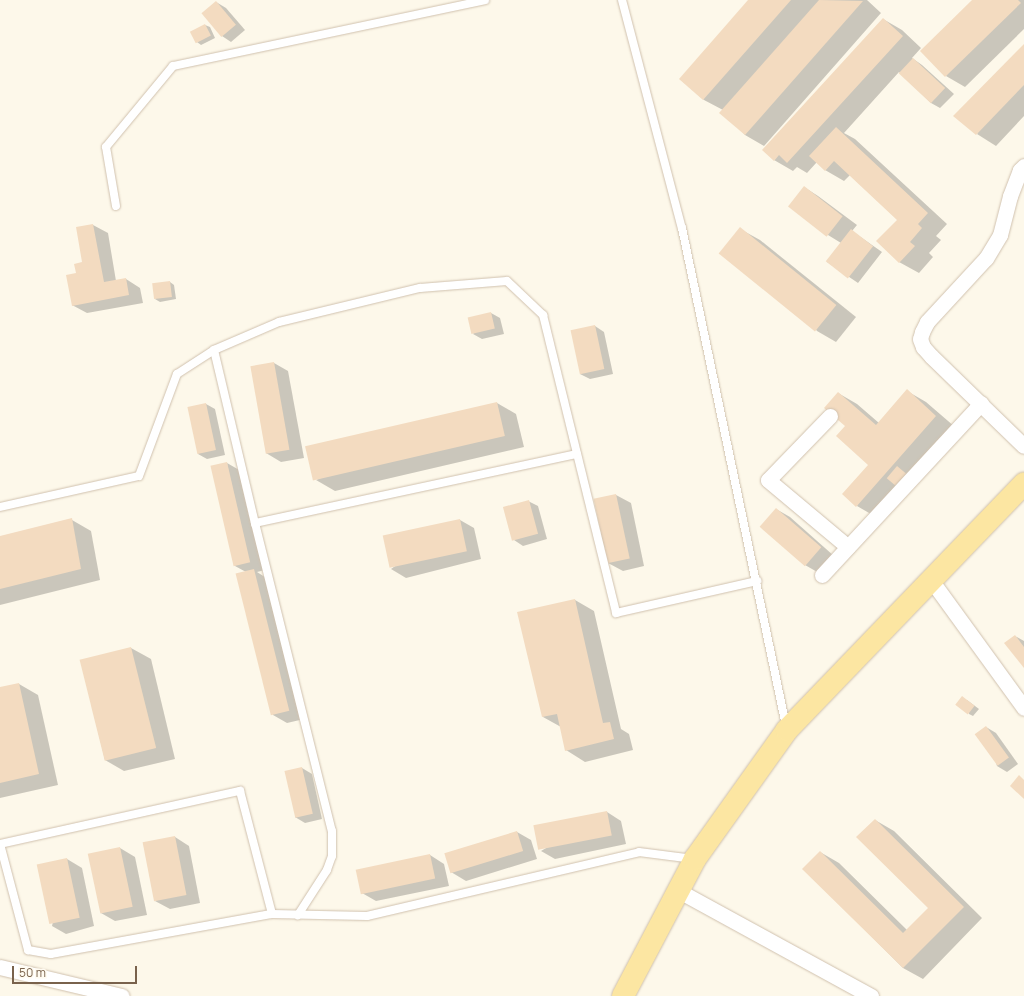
<!DOCTYPE html>
<style>
body{margin:0}
#map{position:relative;width:1024px;height:996px;overflow:hidden;background:#fdf8ea;font-family:Manrope,sans-serif}
div>[style]{position:absolute}
[style*='--x']{left:calc(var(--x)*1px);top:calc(var(--y)*1px);width:calc(var(--w)*1px);rotate:calc(var(--a)*1deg)}
.shadow>*{inset:0;background:#0003}
.building>*{inset:0;background:#f3dbc0;transform-origin:0 0}
.roads{filter:drop-shadow(0 0 1px #d0c1ae) drop-shadow(0 0 1px #d0c1ae)}
.service>*{height:8px;margin:-4px;padding:0 4px;transform-origin:4px;border-radius:4px;background:#fff}
.minor>*{height:15px;margin:-7.5px;padding:0 7.5px;transform-origin:7.5px;border-radius:7.5px;background:#fff}
.primary>*{height:22px;margin:-11px;padding:0 11px;transform-origin:11px;border-radius:11px;background:#fce6a2}
span{translate:-50% -50%;white-space:nowrap;text-align:center;line-height:1.15;-webkit-text-stroke:3px #fffbf1;paint-order:stroke}
.scale{position:absolute;left:12px;top:966px;width:125px;height:18px;box-sizing:border-box;border:2px solid #79624c;border-top:0;padding-left:5px;font-size:12px;line-height:14px;white-space:nowrap;color:#79624c;-webkit-text-stroke:3px #fffbf1;paint-order:stroke}
</style>
<div id="map">
<div class="shadow">
<div style="clip-path:polygon(750px 0,867px 0,881px 13px,764px 146px,745px 135px,723px 110px,704px 100px,680px 79px)"></div>
<div style="clip-path:polygon(974px 0,1024px 0,1024px 29px,965px 87px,946px 76px)"></div>
<div style="clip-path:polygon(216px 2px,226px 8px,245px 30px,231px 42px,222px 36px)"></div>
<div style="clip-path:polygon(883px 19px,902px 30px,921px 48px,912px 58px,922px 65px,954px 94px,940px 108px,931px 103px,899px 72px,844px 133px,855px 139px,947px 224px,936px 236px,941px 240px,929px 253px,933px 257px,919px 273px,899px 262px,898px 220px,850px 175px,844px 181px,825px 170px,817px 162px,807px 173px,797px 167px,793px 171px,774px 160px)"></div>
<div style="clip-path:polygon(205px 25px,210px 27px,215px 38px,201px 45px,197px 42px)"></div>
<div style="clip-path:polygon(1024px 46px,1024px 116px,996px 146px,977px 134px)"></div>
<div style="clip-path:polygon(804px 187px,818px 196px,857px 225px,852px 231px,882px 252px,858px 283px,827px 262px,841px 243px,828px 235px)"></div>
<div style="clip-path:polygon(93px 225px,108px 233px,116px 281px,126px 279px,140px 288px,143px 303px,87px 313px,72px 305px,77px 274px,83px 263px)"></div>
<div style="clip-path:polygon(740px 229px,760px 240px,856px 317px,836px 342px,817px 331px)"></div>
<div style="clip-path:polygon(170px 282px,174px 285px,176px 299px,160px 302px,155px 299px)"></div>
<div style="clip-path:polygon(491px 313px,500px 318px,504px 334px,482px 339px,473px 334px)"></div>
<div style="clip-path:polygon(595px 326px,604px 332px,613px 374px,590px 379px,580px 374px)"></div>
<div style="clip-path:polygon(274px 363px,288px 371px,304px 458px,281px 462px,266px 453px)"></div>
<div style="clip-path:polygon(907px 391px,926px 402px,955px 427px,876px 517px,857px 506px,869px 464px,846px 426px,838px 393px,857px 404px,879px 423px)"></div>
<div style="clip-path:polygon(497px 403px,516px 414px,524px 447px,335px 491px,316px 480px)"></div>
<div style="clip-path:polygon(206px 404px,215px 409px,225px 455px,207px 459px,198px 454px)"></div>
<div style="clip-path:polygon(227px 463px,241px 471px,265px 570px,257px 572px,268px 579px,304px 719px,287px 723px,273px 715px,246px 572px,235px 566px)"></div>
<div style="clip-path:polygon(616px 495px,631px 503px,644px 566px,623px 571px,608px 563px,595px 500px)"></div>
<div style="clip-path:polygon(528px 501px,538px 506px,547px 539px,523px 546px,514px 540px)"></div>
<div style="clip-path:polygon(776px 509px,790px 517px,834px 556px,819px 573px,805px 565px)"></div>
<div style="clip-path:polygon(72px 520px,91px 531px,100px 580px,0 605px,0 537px)"></div>
<div style="clip-path:polygon(460px 520px,474px 528px,481px 559px,406px 578px,391px 569px)"></div>
<div style="clip-path:polygon(575px 600px,594px 611px,621px 729px,629px 734px,633px 750px,585px 762px,566px 750px,561px 727px,543px 717px)"></div>
<div style="clip-path:polygon(1015px 636px,1024px 641px,1024px 667px)"></div>
<div style="clip-path:polygon(131px 648px,151px 659px,175px 759px,124px 771px,105px 760px,81px 661px)"></div>
<div style="clip-path:polygon(19px 684px,38px 695px,58px 785px,0 798px,0 688px)"></div>
<div style="clip-path:polygon(967px 700px,979px 709px,973px 716px,969px 714px)"></div>
<div style="clip-path:polygon(986px 727px,996px 733px,1018px 764px,1007px 772px,997px 766px)"></div>
<div style="clip-path:polygon(302px 768px,312px 774px,322px 819px,305px 823px,295px 817px)"></div>
<div style="clip-path:polygon(607px 812px,621px 821px,626px 844px,555px 859px,541px 851px)"></div>
<div style="clip-path:polygon(875px 820px,894px 831px,982px 918px,923px 979px,903px 968px,804px 869px,820px 852px,839px 863px,907px 930px,929px 908px)"></div>
<div style="clip-path:polygon(517px 832px,531px 840px,537px 859px,466px 881px,451px 872px)"></div>
<div style="clip-path:polygon(175px 837px,189px 846px,200px 903px,170px 909px,155px 901px)"></div>
<div style="clip-path:polygon(120px 848px,135px 857px,147px 915px,115px 921px,101px 913px,89px 855px)"></div>
<div style="clip-path:polygon(430px 855px,444px 864px,449px 886px,376px 901px,362px 893px)"></div>
<div style="clip-path:polygon(67px 859px,82px 868px,94px 926px,66px 934px,52px 926px)"></div>
</div>
<div class="building">
<div style="clip-path:polygon(748px 0,791px 0,703px 100px,679px 79px)"></div>
<div style="clip-path:polygon(819px 0,863px 1px,745px 135px,719px 113px)"></div>
<div style="clip-path:polygon(972px 0,1018px 0,1021px 3px,945px 77px,920px 51px)"></div>
<div style="left:216px;top:1px;width:31px;height:19px;rotate:50deg"></div>
<div style="clip-path:polygon(883px 18px,903px 36px,787px 163px,779px 155px,774px 161px,762px 150px)"></div>
<div style="left:205px;top:24px;width:13px;height:17px;rotate:63deg"></div>
<div style="clip-path:polygon(1024px 44px,1024px 85px,976px 135px,953px 116px)"></div>
<div style="left:913px;top:58px;width:44px;height:21px;rotate:43deg"></div>
<div style="clip-path:polygon(836px 127px,928px 213px,918px 224px,922px 228px,910px 242px,915px 246px,899px 263px,876px 241px,897px 220px,834px 161px,825px 171px,809px 156px)"></div>
<div style="left:804px;top:186px;width:49px;height:26px;rotate:38deg"></div>
<div style="clip-path:polygon(93px 224px,104px 282px,126px 278px,129px 295px,72px 306px,66px 275px,76px 273px,74px 264px,82px 262px,76px 227px)"></div>
<div style="left:740px;top:227px;width:124px;height:34px;rotate:39deg"></div>
<div style="left:851px;top:229px;width:28px;height:41px;rotate:38deg"></div>
<div style="left:170px;top:281px;width:16px;height:18px;rotate:83deg"></div>
<div style="left:491px;top:312px;width:17px;height:24px;rotate:77deg"></div>
<div style="left:595px;top:325px;width:45px;height:25px;rotate:78deg"></div>
<div style="left:274px;top:362px;width:89px;height:24px;rotate:80deg"></div>
<div style="clip-path:polygon(907px 389px,936px 416px,856px 507px,842px 494px,868px 465px,836px 436px,845px 426px,824px 408px,838px 392px,876px 425px)"></div>
<div style="left:497px;top:402px;width:35px;height:197px;rotate:77deg"></div>
<div style="left:206px;top:403px;width:48px;height:19px;rotate:78deg"></div>
<div style="left:227px;top:462px;width:103px;height:17px;rotate:77deg"></div>
<div style="left:897px;top:466px;width:16px;height:16px;rotate:40deg"></div>
<div style="left:616px;top:494px;width:66px;height:23px;rotate:78deg"></div>
<div style="left:529px;top:500px;width:35px;height:27px;rotate:75deg"></div>
<div style="left:776px;top:508px;width:60px;height:25px;rotate:41deg"></div>
<div style="clip-path:polygon(72px 518px,81px 569px,0 589px,0 536px)"></div>
<div style="left:460px;top:519px;width:33px;height:79px;rotate:78deg"></div>
<div style="left:254px;top:569px;width:146px;height:19px;rotate:76deg"></div>
<div style="clip-path:polygon(575px 599px,603px 723px,610px 722px,614px 739px,565px 751px,557px 714px,542px 717px,517px 612px)"></div>
<div style="clip-path:polygon(1015px 635px,1024px 647px,1024px 668px,1004px 643px)"></div>
<div style="left:131px;top:647px;width:104px;height:53px;rotate:76deg"></div>
<div style="clip-path:polygon(19px 683px,39px 774px,0 783px,0 687px)"></div>
<div style="left:962px;top:696px;width:16px;height:11px;rotate:38deg"></div>
<div style="left:986px;top:726px;width:39px;height:14px;rotate:54deg"></div>
<div style="left:302px;top:767px;width:48px;height:18px;rotate:77deg"></div>
<div style="clip-path:polygon(1019px 775px,1024px 780px,1024px 799px,1010px 786px)"></div>
<div style="left:607px;top:811px;width:25px;height:75px;rotate:79deg"></div>
<div style="clip-path:polygon(875px 819px,964px 907px,903px 968px,802px 869px,820px 851px,903px 933px,928px 908px,856px 837px)"></div>
<div style="left:517px;top:831px;width:21px;height:76px;rotate:73deg"></div>
<div style="left:175px;top:836px;width:60px;height:33px;rotate:79deg"></div>
<div style="left:120px;top:847px;width:61px;height:33px;rotate:78deg"></div>
<div style="left:430px;top:854px;width:25px;height:76px;rotate:78deg"></div>
<div style="left:67px;top:858px;width:61px;height:31px;rotate:78deg"></div>
</div>
<div class="roads">
<div class="service">
<div style="--x:622;--y:0;--w:236;--a:75.3"></div>
<div style="--x:682;--y:228;--w:509;--a:78.2"></div>
<div style="--x:116;--y:206;--w:60;--a:-99.6"></div>
<div style="--x:106;--y:147;--w:105;--a:-50.4"></div>
<div style="--x:173;--y:66;--w:319;--a:-11.9"></div>
<div style="--x:214;--y:350;--w:178;--a:76.7"></div>
<div style="--x:255;--y:523;--w:317;--a:76"></div>
<div style="--x:332;--y:831;--w:25;--a:90"></div>
<div style="--x:332;--y:856;--w:15;--a:110"></div>
<div style="--x:327;--y:870;--w:54;--a:122.8"></div>
<div style="--x:0;--y:507;--w:142;--a:-12.6"></div>
<div style="--x:139;--y:476;--w:109;--a:-69.6"></div>
<div style="--x:177;--y:374;--w:44;--a:-33"></div>
<div style="--x:214;--y:350;--w:71;--a:-23.3"></div>
<div style="--x:279;--y:322;--w:145;--a:-13.6"></div>
<div style="--x:420;--y:288;--w:87;--a:-4.6"></div>
<div style="--x:507;--y:281;--w:50;--a:43.4"></div>
<div style="--x:543;--y:315;--w:307;--a:76.2"></div>
<div style="--x:616;--y:613;--w:145;--a:-12.8"></div>
<div style="--x:255;--y:523;--w:329;--a:-12.1"></div>
<div style="--x:0;--y:844;--w:110;--a:75.2"></div>
<div style="--x:28;--y:950;--w:23;--a:10"></div>
<div style="--x:51;--y:954;--w:225;--a:-10.3"></div>
<div style="--x:272;--y:914;--w:95;--a:1.2"></div>
<div style="--x:367;--y:916;--w:279;--a:-13.2"></div>
<div style="--x:639;--y:852;--w:55;--a:7.3"></div>
<div style="--x:0;--y:844;--w:246;--a:-12.5"></div>
<div style="--x:240;--y:791;--w:127;--a:75.4"></div>
</div>
<div class="minor">
<div style="--x:1024;--y:166;--w:6;--a:135"></div>
<div style="--x:1020;--y:170;--w:28;--a:111"></div>
<div style="--x:1010;--y:196;--w:40;--a:104.4"></div>
<div style="--x:1000;--y:235;--w:27;--a:121"></div>
<div style="--x:986;--y:258;--w:87;--a:132.7"></div>
<div style="--x:927;--y:322;--w:11;--a:117"></div>
<div style="--x:922;--y:332;--w:7;--a:106"></div>
<div style="--x:920;--y:339;--w:9;--a:69"></div>
<div style="--x:923;--y:347;--w:12;--a:48"></div>
<div style="--x:931;--y:356;--w:129;--a:44.1"></div>
<div style="--x:830;--y:416;--w:89;--a:134.1"></div>
<div style="--x:768;--y:480;--w:104;--a:39.9"></div>
<div style="--x:822;--y:575;--w:234;--a:-47.2"></div>
<div style="--x:931;--y:580;--w:158;--a:54"></div>
<div style="--x:679;--y:891;--w:219;--a:28.7"></div>
<div style="--x:0;--y:967;--w:125;--a:13.4"></div>
</div>
<div class="primary">
<div style="--x:623;--y:996;--w:155;--a:-62.3"></div>
<div style="--x:695;--y:859;--w:158;--a:-54.5"></div>
<div style="--x:787;--y:730;--w:342;--a:-46.1"></div>
</div>
</div>
<div class="scale">50 m</div>
</div>
